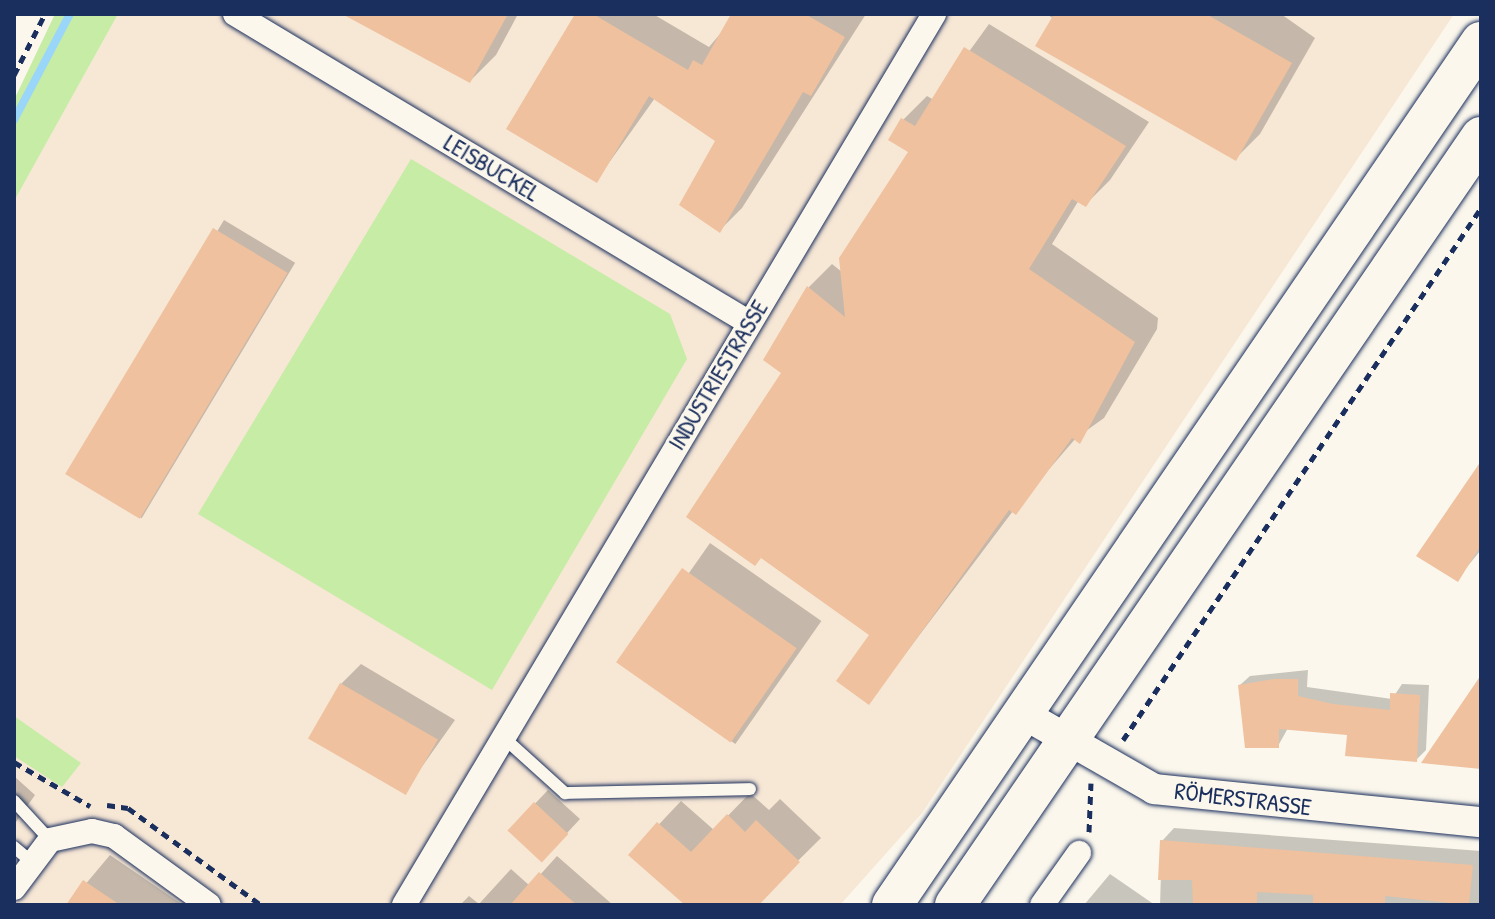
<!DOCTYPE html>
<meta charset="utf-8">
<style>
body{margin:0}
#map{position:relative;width:1495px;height:919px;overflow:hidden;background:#fbf7ec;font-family:"Patrick Hand",sans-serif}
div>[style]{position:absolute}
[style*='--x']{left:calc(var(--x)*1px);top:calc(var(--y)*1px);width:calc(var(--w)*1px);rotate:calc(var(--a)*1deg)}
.built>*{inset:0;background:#f7e7d5}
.green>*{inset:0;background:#c6eca6}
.shadow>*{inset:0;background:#0003;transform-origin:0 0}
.stream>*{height:8px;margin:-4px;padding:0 4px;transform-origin:4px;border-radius:4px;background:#9ad5fa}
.building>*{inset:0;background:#efc19e;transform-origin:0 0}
.path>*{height:5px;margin-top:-2.5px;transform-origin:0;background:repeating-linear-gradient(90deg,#1b2f5e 0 8px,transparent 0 14px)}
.roads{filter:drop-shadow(0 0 2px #1b2f5e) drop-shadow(0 0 2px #1b2f5e)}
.service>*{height:12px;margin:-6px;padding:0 6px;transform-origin:6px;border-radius:6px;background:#fbf7ec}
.minor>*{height:24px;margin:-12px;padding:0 12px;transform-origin:12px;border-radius:12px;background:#fbf7ec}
.tertiary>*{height:30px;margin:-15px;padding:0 15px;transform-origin:15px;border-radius:15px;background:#fbf7ec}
.primary>*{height:40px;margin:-20px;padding:0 20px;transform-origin:20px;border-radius:20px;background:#fbf7ec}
span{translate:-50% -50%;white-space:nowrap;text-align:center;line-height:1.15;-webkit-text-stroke:6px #fbf7ec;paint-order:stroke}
.street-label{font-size:24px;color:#1b2f5e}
.frame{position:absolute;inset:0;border:16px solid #1b2f5e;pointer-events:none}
</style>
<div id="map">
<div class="built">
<div style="clip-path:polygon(118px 14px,1454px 14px,922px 813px,840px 905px,14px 905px,14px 200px)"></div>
</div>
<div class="green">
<div style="clip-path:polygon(55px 14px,118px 14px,14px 201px,14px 100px)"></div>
<div style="clip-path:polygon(411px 159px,670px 314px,687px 359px,492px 690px,198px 514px)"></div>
<div style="clip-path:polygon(14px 716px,81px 763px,62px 787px,14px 756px)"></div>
</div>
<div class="shadow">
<div style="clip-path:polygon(347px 14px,518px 14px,496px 55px,470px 81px)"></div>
<div style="clip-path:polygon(577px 14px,653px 14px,709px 47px,737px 14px,866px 14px,742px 208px,720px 230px,718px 141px,655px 98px,596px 181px)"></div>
<div style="clip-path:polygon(1047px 14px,1281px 14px,1315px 38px,1260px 134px,1236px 158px)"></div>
<div style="clip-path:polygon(989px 24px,1149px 122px,1110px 180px,1086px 204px,1079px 200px,1052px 244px,1158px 318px,1157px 329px,1104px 418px,1076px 438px,1013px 511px,869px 702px,872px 634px,784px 373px,809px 287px,832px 264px,842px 272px,911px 152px,903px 120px,927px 96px,934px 100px)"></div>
<div style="left:224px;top:220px;width:83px;height:298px;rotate:31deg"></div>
<div style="clip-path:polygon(1481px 463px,1481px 550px,1457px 579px)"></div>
<div style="left:710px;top:543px;width:136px;height:150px;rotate:35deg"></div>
<div style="clip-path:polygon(361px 664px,455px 720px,404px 792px,341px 684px)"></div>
<div style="clip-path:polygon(1308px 670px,1307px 687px,1392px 699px,1402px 684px,1429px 685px,1426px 750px,1416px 760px,1349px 733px,1288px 728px,1278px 746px,1240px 685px,1250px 676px)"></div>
<div style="clip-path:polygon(14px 776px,35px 795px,14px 825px)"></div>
<div style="clip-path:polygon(548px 790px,580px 819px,555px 846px,510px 830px)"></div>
<div style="clip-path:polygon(750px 793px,769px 810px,780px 799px,821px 838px,753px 905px,688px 905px,631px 854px,681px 801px,714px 830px)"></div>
<div style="clip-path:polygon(1174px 828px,1481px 851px,1481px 905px,1160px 905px,1162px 841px)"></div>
<div style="clip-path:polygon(110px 855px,183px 905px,68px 905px)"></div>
<div style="clip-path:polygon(557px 856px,613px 905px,460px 905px,469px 896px,479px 904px,511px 869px,530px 886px)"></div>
<div style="clip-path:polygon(1110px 874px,1155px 905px,1084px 905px)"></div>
</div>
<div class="stream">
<div style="--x:14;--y:120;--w:120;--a:-62.2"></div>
</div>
<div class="building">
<div style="clip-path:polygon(342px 14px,508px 14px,470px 83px)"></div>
<div style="clip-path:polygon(575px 14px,593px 14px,688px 70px,693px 60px,702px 65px,731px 14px,805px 14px,845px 37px,811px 96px,803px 92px,720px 233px,679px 205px,715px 141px,649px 96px,597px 183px,506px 129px)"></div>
<div style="clip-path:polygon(1054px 14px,1206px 14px,1292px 63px,1236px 161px,1035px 46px)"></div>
<div style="clip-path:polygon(964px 47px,1126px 146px,1086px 207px,1072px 199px,1029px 269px,1135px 342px,1080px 444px,1072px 438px,1016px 515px,1009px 510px,869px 705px,836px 681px,869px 635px,761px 558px,755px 566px,686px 517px,781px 373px,763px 360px,807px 286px,845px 317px,839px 258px,908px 152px,888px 140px,901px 118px,915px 126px)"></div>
<div style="left:213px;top:228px;width:87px;height:287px;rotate:31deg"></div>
<div style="clip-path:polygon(1481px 461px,1481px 545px,1458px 582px,1416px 556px)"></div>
<div style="left:682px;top:568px;width:140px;height:115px;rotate:35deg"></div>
<div style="clip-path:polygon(1481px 675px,1481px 769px,1421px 763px)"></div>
<div style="clip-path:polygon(1274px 679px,1298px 679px,1298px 696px,1333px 704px,1390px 710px,1390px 693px,1420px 695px,1417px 762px,1345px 756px,1347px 735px,1279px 729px,1279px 748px,1245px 748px,1238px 685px)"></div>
<div style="left:340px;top:683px;width:113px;height:64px;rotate:30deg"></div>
<div style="left:534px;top:802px;width:47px;height:39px;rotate:43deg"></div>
<div style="clip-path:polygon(727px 814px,745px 832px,756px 820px,800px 862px,759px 905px,685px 905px,628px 855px,657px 822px,691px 852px)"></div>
<div style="clip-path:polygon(1160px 840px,1473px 865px,1469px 905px,1385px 896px,1385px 905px,1313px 904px,1313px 895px,1257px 892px,1257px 905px,1193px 905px,1192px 880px,1158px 880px)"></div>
<div style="clip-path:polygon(539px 872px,577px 905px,510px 905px)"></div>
<div style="clip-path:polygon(83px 880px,120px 905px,66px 905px)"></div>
</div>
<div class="path">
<div style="--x:14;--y:75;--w:68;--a:-63.1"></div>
<div style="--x:1123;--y:740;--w:641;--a:-56.06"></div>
<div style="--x:14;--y:762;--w:88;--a:30.1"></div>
<div style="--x:107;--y:805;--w:21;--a:8"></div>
<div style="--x:128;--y:808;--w:165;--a:36.1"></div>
<div style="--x:1089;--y:832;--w:49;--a:-87.7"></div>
</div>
<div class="roads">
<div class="service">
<div style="--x:503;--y:737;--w:84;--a:42.1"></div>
<div style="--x:565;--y:793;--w:185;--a:-1.2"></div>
<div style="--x:14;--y:801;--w:53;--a:47.3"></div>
<div style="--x:14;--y:847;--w:23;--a:40"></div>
</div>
<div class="minor">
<div style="--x:235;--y:14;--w:598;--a:30.98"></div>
<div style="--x:14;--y:888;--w:60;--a:-53.1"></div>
<div style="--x:50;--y:840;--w:43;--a:-12.1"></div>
<div style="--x:92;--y:831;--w:23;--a:13"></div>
<div style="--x:114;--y:836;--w:117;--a:36"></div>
<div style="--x:404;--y:905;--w:1037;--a:-59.25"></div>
<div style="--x:1042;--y:905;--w:64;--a:-54.6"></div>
</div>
<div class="tertiary">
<div style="--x:1025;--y:715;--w:149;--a:29.8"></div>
<div style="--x:1154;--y:789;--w:329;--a:5.8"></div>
</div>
<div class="primary">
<div style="--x:892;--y:905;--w:1045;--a:-55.69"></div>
<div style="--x:955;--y:905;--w:931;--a:-55.59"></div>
</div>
</div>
<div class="street-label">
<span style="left:492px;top:168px;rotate:31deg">LEISBUCKEL</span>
<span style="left:718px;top:375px;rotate:-59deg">INDUSTRIESTRASSE</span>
<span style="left:1243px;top:799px;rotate:7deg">RÖMERSTRASSE</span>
</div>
<div class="frame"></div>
</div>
